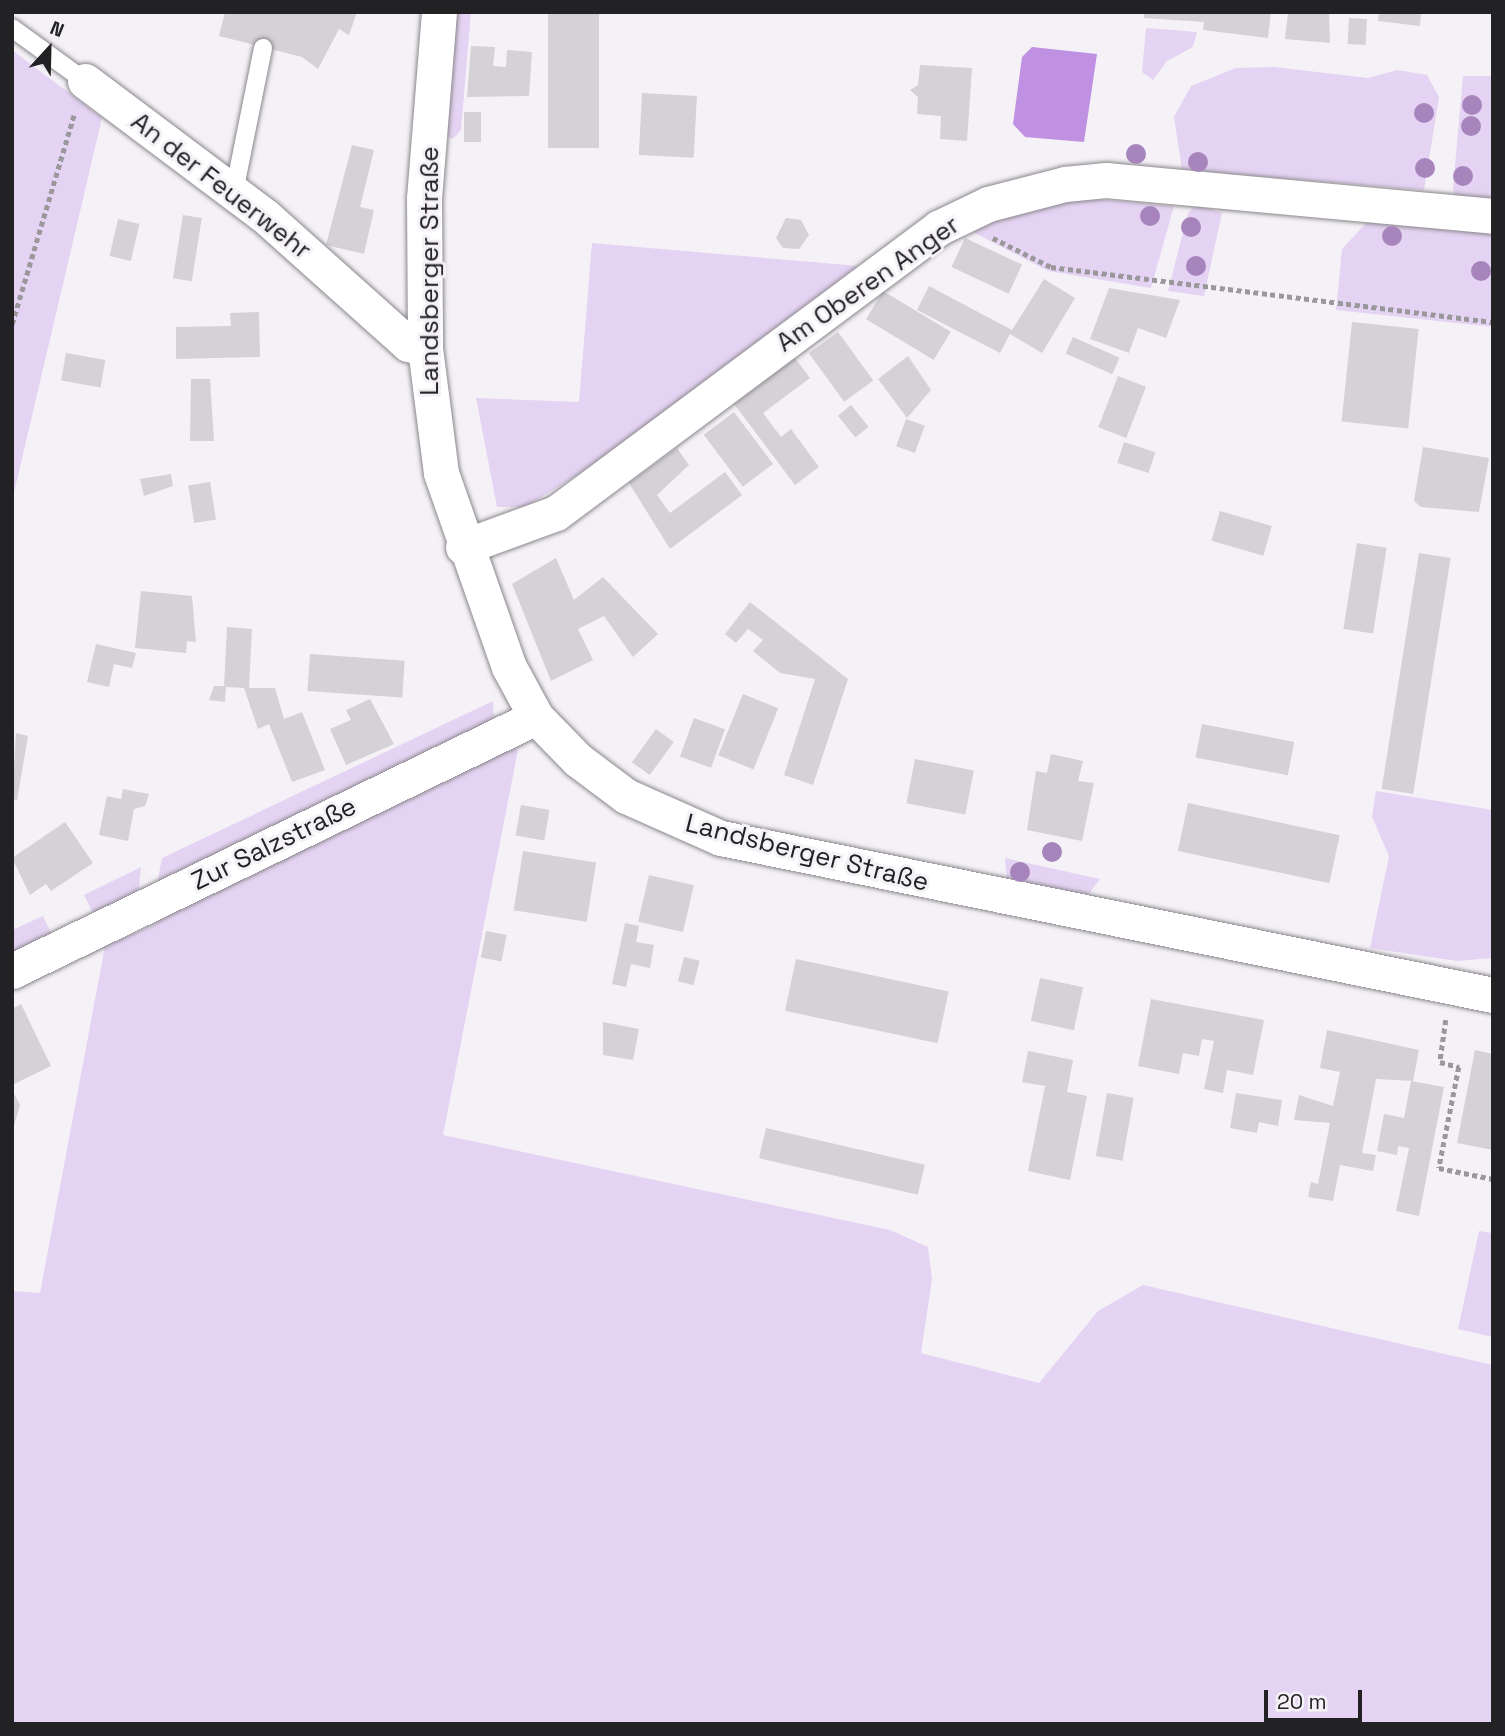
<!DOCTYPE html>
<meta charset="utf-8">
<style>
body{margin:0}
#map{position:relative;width:1505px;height:1736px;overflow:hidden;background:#f5f2f7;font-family:"Space Grotesk",sans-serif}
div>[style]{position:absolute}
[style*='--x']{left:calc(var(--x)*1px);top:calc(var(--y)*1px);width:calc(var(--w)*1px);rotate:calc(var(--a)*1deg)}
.green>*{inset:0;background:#e5d3f3}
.water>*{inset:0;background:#c090e2}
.building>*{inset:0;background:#d4d1d7;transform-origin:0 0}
.path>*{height:4.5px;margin-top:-2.25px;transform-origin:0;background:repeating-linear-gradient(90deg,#9a989b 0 5px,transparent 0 8.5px)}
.roads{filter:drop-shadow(0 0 2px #8a878c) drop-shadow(0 0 2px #8a878c)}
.service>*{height:18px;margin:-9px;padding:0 9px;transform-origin:9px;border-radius:9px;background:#fff}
.minor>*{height:35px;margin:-17.5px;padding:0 17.5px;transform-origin:17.5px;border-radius:17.5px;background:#fff}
.trees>*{width:20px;height:20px;margin:-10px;border-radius:50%;background:#a785bc}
span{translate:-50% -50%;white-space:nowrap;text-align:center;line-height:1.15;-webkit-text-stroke:6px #f5f2f7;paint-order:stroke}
.street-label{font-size:26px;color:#222123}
.frame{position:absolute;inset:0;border:14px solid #222123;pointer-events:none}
.north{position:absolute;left:14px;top:14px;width:70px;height:70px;-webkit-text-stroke:5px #f5f2f7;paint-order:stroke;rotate:22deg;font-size:19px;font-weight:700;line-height:28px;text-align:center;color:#222123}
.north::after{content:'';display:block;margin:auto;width:24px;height:32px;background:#222123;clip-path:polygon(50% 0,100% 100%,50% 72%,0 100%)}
.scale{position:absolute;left:1264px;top:1690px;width:98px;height:32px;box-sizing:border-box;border:4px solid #222123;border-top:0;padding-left:9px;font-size:21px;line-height:24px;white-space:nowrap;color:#222123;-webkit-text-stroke:5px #f5f2f7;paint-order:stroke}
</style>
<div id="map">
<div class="green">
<div style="clip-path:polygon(457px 12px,471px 12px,461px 130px,453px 139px,445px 135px)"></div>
<div style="clip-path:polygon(1146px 28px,1197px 32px,1193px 47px,1167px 61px,1153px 80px,1142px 72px)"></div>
<div style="clip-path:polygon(12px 50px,102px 118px,12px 501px)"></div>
<div style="clip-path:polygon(1274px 67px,1368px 78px,1397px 70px,1427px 75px,1439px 97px,1424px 190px,1182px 170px,1174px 117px,1191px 86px,1236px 68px)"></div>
<div style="clip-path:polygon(1463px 76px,1493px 76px,1493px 205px,1455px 196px,1453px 188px)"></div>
<div style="clip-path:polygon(1073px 197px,1174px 206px,1151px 288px,1048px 271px,973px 232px,1000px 214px)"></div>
<div style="clip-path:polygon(1197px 205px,1222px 213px,1204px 296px,1168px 291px,1188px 213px)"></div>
<div style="clip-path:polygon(1367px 222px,1493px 230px,1493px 327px,1336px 310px,1342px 249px)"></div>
<div style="clip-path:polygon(592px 243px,858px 266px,590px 467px,525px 507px,497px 507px,476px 398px,579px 402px)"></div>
<div style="clip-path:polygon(493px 701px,494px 724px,156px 889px,162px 858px)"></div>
<div style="clip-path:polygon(508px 746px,518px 750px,443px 1135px,890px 1230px,928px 1247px,932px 1279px,921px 1353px,1039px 1383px,1098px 1311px,1143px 1285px,1493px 1365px,1493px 1724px,12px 1724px,12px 1291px,40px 1293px,105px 946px,154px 925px,165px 908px)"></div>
<div style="clip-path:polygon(1376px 791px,1493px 810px,1493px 958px,1457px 961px,1370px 948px,1389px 856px,1372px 817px)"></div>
<div style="clip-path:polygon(1005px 858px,1100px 879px,1088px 895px,1007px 881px)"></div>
<div style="clip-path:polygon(141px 867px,138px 898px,95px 917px,84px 895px)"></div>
<div style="clip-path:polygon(43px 916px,54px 939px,12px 958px,12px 930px)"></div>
<div style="clip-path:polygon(1479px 1231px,1493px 1233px,1493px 1337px,1458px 1329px)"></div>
</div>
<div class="water">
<div style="clip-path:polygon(1032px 47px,1097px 54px,1084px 142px,1025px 137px,1013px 124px,1022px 57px)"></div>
</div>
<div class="building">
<div style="clip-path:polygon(225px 12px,357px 12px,349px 35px,339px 29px,318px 69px,302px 57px,219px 36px)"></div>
<div style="left:548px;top:12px;width:51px;height:136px"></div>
<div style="clip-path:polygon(1144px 12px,1271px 12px,1268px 38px,1203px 30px,1204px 22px,1144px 18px)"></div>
<div style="clip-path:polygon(1288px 12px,1329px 12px,1330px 43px,1285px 39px)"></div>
<div style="clip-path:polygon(1379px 12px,1421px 12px,1420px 26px,1378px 21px)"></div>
<div style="left:1349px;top:18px;width:18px;height:26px;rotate:3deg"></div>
<div style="clip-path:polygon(471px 46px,495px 47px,493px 66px,506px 67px,507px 50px,532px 52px,529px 96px,467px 97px)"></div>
<div style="clip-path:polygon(920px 65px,972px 68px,967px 141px,940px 139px,941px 116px,917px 114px,918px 97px,910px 90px,918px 85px)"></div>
<div style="left:642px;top:93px;width:55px;height:62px;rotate:3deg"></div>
<div style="left:464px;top:112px;width:17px;height:30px"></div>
<div style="clip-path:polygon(352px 145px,374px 150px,360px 207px,374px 210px,364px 254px,326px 245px)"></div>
<div style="left:183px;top:215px;width:19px;height:64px;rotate:9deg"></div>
<div style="clip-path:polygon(786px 218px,801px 220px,809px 235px,799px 249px,783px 248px,776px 238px)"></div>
<div style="left:118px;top:219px;width:22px;height:38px;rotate:13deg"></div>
<div style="left:965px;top:238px;width:63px;height:32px;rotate:25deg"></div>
<div style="clip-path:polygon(1044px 279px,1075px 298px,1042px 353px,1010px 334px,1000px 353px,917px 310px,929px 286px,1012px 330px)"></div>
<div style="clip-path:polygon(1109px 288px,1180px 300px,1166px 338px,1138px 328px,1129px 353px,1090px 339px)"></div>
<div style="left:883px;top:291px;width:79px;height:33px;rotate:31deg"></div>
<div style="clip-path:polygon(259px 312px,260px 357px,176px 359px,176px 327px,231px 326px,230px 313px)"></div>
<div style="left:1352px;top:322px;width:67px;height:100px;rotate:6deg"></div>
<div style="left:838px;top:332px;width:60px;height:36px;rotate:54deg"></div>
<div style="left:1073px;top:337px;width:51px;height:18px;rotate:24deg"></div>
<div style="left:66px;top:353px;width:40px;height:28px;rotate:10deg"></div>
<div style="clip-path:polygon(908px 356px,931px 390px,907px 418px,878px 379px)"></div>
<div style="clip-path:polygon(795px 358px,810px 378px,763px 413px,781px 437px,791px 429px,819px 467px,795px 485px,734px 404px)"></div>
<div style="left:1118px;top:376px;width:30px;height:55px;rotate:21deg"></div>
<div style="clip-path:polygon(191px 379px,210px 379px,214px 441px,190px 441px)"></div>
<div style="left:851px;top:405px;width:28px;height:17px;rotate:51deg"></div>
<div style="left:734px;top:412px;width:65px;height:38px;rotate:53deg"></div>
<div style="left:906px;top:419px;width:20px;height:29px;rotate:20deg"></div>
<div style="left:1124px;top:442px;width:33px;height:22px;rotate:18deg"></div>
<div style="clip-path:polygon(1423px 447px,1489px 458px,1479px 512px,1421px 507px,1414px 501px)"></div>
<div style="clip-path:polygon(677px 448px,689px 465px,657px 495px,670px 513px,725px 472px,742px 495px,670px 549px,629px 483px)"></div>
<div style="clip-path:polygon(171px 474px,173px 486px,144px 496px,140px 479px)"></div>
<div style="left:210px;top:482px;width:38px;height:22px;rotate:81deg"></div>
<div style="left:1220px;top:511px;width:54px;height:31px;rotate:16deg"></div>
<div style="left:1357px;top:543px;width:30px;height:87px;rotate:9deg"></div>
<div style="left:1419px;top:553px;width:32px;height:239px;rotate:9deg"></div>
<div style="clip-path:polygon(556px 558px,574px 600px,603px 577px,658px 634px,633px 657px,604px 616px,578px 629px,593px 660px,551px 681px,512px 584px)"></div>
<div style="clip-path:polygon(141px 591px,192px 596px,196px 642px,187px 641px,186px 653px,135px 648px)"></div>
<div style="clip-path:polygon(750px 602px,848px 679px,813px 785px,784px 775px,815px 679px,780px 673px,753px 651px,763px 640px,748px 629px,736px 643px,725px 634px)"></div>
<div style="clip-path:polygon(227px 627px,252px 629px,249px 688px,275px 688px,284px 719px,302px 712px,325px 770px,292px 782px,269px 724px,258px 729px,244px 688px,226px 687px,225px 702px,209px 700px,214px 686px,224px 686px)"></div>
<div style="clip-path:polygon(96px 644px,136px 653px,132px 668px,114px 664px,109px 687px,87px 682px)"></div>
<div style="left:310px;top:654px;width:95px;height:37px;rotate:4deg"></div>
<div style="left:743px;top:694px;width:38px;height:66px;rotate:22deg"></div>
<div style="clip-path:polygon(370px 699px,394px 744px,346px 765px,330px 729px,351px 720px,346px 710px)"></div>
<div style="left:694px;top:718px;width:33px;height:41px;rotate:20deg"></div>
<div style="left:1202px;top:724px;width:94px;height:34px;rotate:11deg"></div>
<div style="left:656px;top:729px;width:22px;height:41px;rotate:36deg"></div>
<div style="clip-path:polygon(16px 733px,28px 736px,17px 800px,12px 799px)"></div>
<div style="clip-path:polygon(1051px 754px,1083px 761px,1078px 781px,1094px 783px,1082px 841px,1027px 830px,1036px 771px,1047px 773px)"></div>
<div style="left:915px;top:759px;width:60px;height:45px;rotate:11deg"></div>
<div style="clip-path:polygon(123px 789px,149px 794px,145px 806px,134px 809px,128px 841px,99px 835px,107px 796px,121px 799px)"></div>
<div style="left:1188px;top:803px;width:155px;height:49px;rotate:12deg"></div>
<div style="left:521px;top:805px;width:29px;height:31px;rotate:10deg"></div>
<div style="clip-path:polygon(65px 822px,93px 863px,51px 891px,46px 884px,30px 895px,12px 858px)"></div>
<div style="left:523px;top:851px;width:74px;height:60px;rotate:9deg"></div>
<div style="left:649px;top:875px;width:46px;height:48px;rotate:13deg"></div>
<div style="clip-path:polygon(625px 923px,639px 926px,636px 942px,654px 945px,650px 968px,631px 964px,626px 987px,612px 984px)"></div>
<div style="left:486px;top:931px;width:21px;height:27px;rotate:11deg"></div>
<div style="left:684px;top:957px;width:16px;height:25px;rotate:14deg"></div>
<div style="left:796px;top:959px;width:156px;height:53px;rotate:12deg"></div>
<div style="left:1040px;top:978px;width:44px;height:44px;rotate:12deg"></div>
<div style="clip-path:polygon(1151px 999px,1264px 1020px,1253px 1075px,1227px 1070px,1223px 1093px,1204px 1089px,1214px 1041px,1202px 1039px,1199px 1056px,1183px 1053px,1179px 1074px,1138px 1066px)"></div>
<div style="clip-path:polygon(21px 1004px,51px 1066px,12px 1085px,12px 1009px)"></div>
<div style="clip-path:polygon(603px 1022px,639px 1029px,633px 1060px,603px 1055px)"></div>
<div style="clip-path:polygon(1327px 1030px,1419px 1050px,1413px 1081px,1376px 1079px,1362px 1153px,1376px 1155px,1373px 1171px,1340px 1165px,1333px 1201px,1308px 1197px,1311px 1182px,1318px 1184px,1330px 1123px,1294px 1120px,1299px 1095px,1333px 1106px,1340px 1072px,1320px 1068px)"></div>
<div style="clip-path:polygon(1475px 1050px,1493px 1054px,1493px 1150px,1457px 1143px)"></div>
<div style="clip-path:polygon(1028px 1051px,1073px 1060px,1067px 1092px,1087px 1096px,1070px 1180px,1028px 1171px,1045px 1086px,1022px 1082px)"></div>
<div style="clip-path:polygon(1411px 1081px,1444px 1087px,1419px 1216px,1396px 1211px,1409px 1148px,1398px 1146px,1397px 1155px,1377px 1151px,1384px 1114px,1404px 1118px)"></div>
<div style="clip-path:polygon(12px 1090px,20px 1105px,12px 1132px)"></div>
<div style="left:1107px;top:1093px;width:27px;height:64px;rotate:10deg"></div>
<div style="clip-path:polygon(1236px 1093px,1282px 1100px,1278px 1126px,1259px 1122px,1257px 1133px,1230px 1128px)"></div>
<div style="left:766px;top:1128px;width:163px;height:31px;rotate:13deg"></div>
</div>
<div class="path">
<div style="--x:993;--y:238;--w:65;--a:26.6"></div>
<div style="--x:1051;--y:267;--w:445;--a:7.1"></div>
<div style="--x:12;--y:324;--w:218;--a:-73.5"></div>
<div style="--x:1446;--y:1020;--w:42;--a:98.1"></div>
<div style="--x:1440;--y:1062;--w:20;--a:15"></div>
<div style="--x:1459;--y:1067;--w:103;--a:101.2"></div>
<div style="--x:1439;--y:1168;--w:55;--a:11.5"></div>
</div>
<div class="roads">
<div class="service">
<div style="--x:12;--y:28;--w:90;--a:36"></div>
<div style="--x:234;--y:192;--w:147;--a:-78.6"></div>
</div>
<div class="minor">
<div style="--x:439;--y:12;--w:187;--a:94.6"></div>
<div style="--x:424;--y:198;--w:150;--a:89.6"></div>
<div style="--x:425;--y:348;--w:126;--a:82.7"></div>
<div style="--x:441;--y:473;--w:206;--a:70.7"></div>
<div style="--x:509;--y:667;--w:57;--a:61.6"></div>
<div style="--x:536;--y:717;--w:60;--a:45.7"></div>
<div style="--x:578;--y:760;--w:60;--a:36.9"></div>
<div style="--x:626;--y:796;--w:104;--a:23.9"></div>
<div style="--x:721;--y:838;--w:788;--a:11.5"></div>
<div style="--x:85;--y:81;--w:225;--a:36.9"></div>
<div style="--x:265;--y:216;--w:192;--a:41.8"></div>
<div style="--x:408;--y:344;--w:17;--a:13"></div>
<div style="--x:463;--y:547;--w:99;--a:-20.1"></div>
<div style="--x:556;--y:513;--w:477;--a:-36.7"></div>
<div style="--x:938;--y:228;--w:55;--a:-25.6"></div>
<div style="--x:988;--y:204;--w:80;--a:-14.6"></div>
<div style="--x:1065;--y:184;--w:41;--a:-5.6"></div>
<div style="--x:1106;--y:180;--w:389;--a:5.3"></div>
<div style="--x:12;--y:971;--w:582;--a:-25.86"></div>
</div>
</div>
<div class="trees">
<div style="left:1472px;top:105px"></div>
<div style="left:1424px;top:113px"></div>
<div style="left:1471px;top:126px"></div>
<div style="left:1136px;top:154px"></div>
<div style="left:1198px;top:162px"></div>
<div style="left:1425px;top:168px"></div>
<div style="left:1463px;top:176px"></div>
<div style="left:1150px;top:216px"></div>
<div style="left:1191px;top:227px"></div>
<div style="left:1392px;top:236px"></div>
<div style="left:1196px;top:266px"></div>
<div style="left:1481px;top:271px"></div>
<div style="left:1052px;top:852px"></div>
<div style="left:1020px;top:872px"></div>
</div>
<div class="street-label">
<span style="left:221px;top:186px;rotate:38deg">An der Feuerwehr</span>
<span style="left:430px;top:271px;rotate:-90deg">Landsberger Straße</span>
<span style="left:868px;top:284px;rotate:-35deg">Am Oberen Anger</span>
<span style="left:274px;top:844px;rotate:-26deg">Zur Salzstraße</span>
<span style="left:807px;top:853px;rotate:14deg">Landsberger Straße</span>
</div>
<div class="frame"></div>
<div class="north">N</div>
<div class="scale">20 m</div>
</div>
